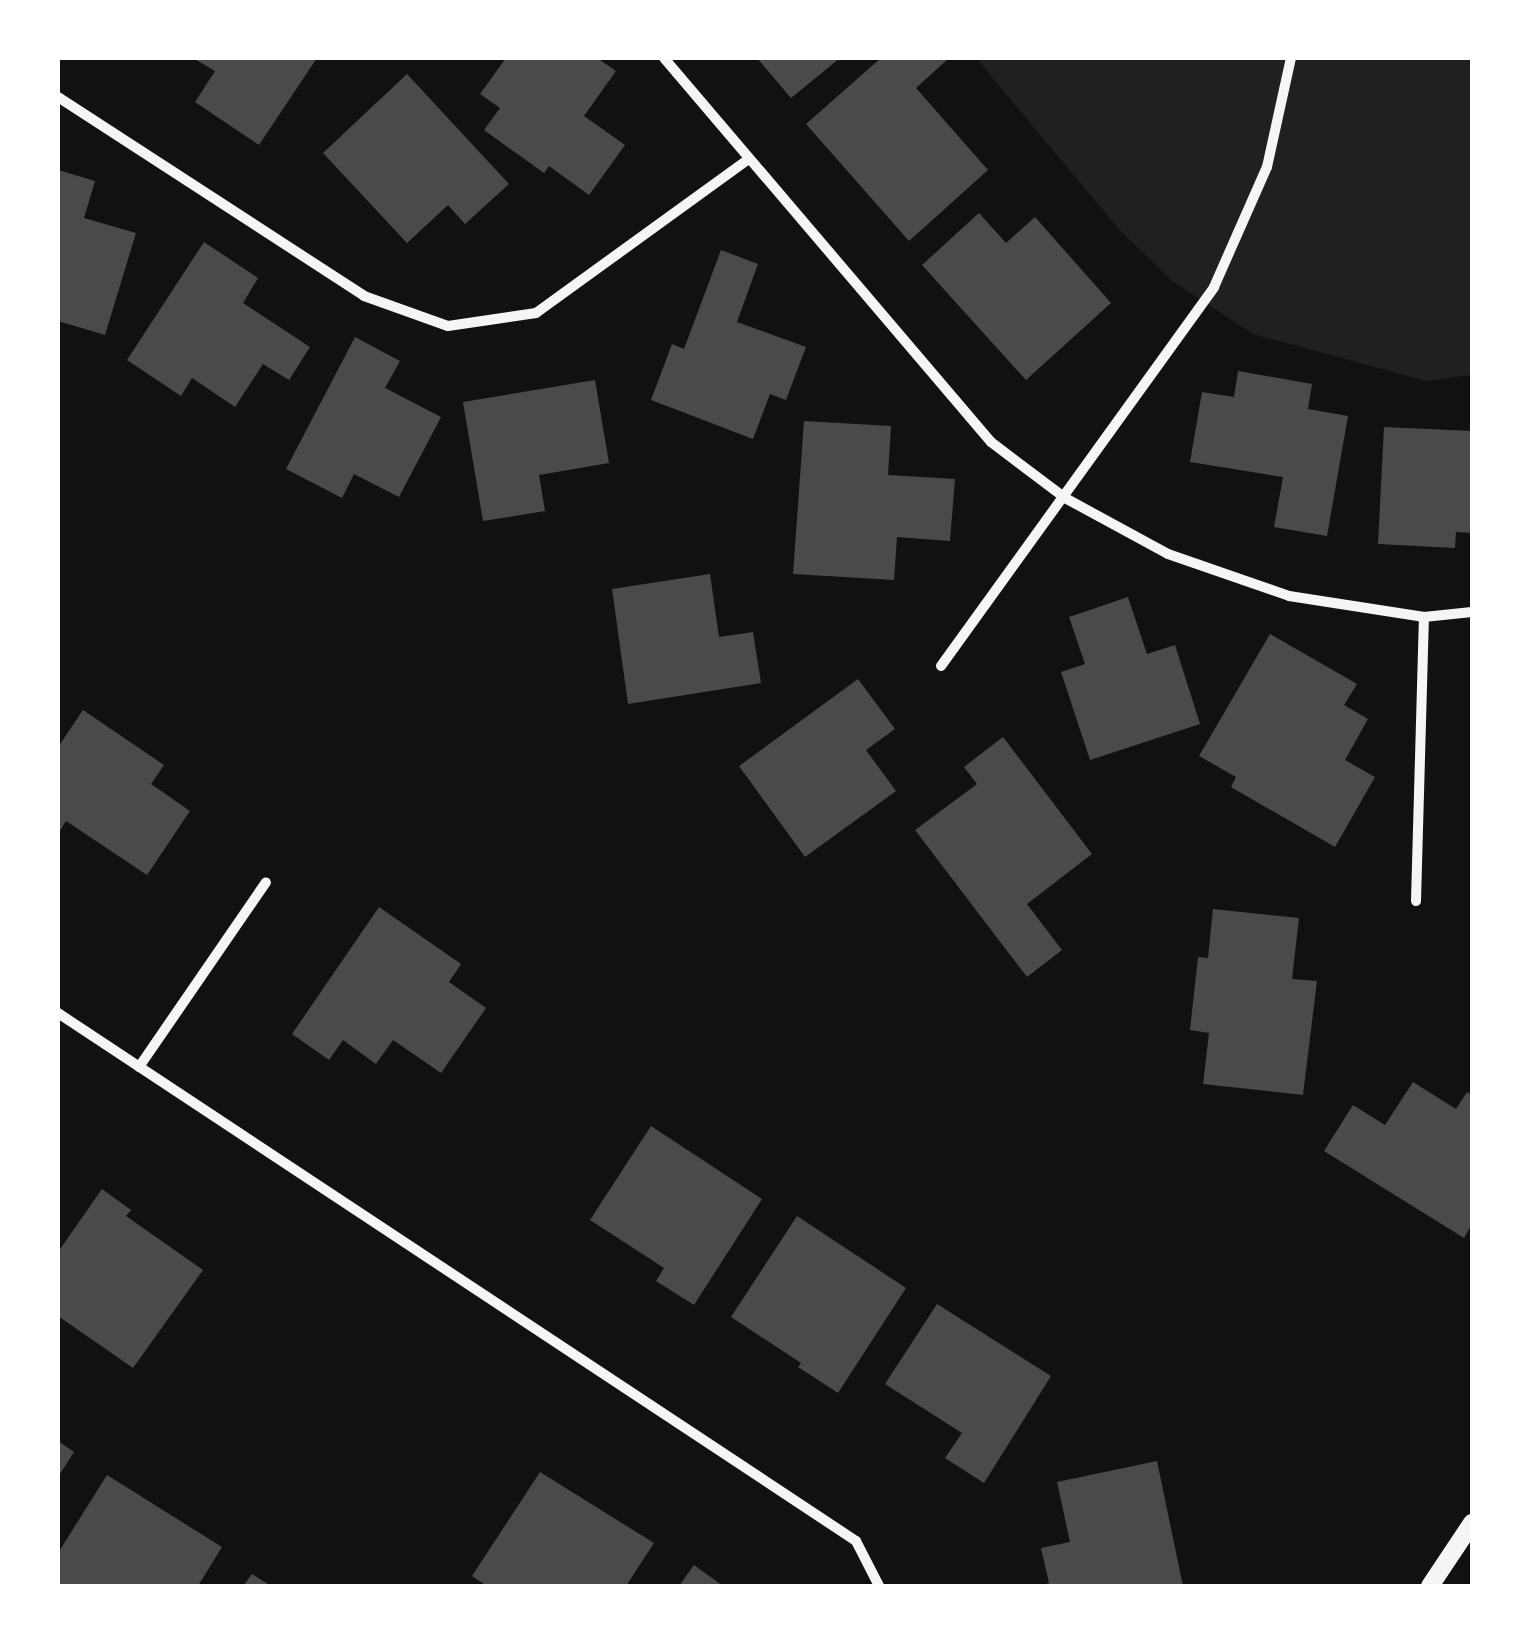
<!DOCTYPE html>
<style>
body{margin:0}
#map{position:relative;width:1530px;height:1644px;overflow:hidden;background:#111;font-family:Arial,sans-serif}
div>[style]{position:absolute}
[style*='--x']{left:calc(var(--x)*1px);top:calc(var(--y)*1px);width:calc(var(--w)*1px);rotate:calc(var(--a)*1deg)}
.green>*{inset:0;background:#202020}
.building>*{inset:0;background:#4a4a4a}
.minor>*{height:10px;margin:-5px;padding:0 5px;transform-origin:5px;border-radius:5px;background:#f5f5f5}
.tertiary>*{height:18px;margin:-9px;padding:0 9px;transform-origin:9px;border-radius:9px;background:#f5f5f5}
span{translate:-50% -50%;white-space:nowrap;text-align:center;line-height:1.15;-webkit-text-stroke:8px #fff;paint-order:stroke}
.frame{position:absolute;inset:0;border:60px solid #fff;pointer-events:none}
</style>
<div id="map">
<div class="green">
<div style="clip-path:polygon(976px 58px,1472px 58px,1472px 375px,1426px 381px,1253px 334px,1171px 280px,1118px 228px)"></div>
</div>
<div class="building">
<div style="clip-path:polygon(193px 58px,317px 58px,259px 145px,195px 102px,215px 71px)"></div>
<div style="clip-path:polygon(506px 58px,597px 58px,616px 71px,584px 116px,625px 145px,589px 195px,549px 166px,544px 173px,484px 130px,500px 108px,480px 94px)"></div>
<div style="clip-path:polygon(757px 58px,840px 58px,791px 98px)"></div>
<div style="clip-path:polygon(881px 58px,949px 58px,916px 88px,988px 170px,909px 241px,806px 124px)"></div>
<div style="clip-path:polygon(407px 74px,509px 184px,465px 224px,448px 205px,407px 243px,323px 153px)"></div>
<div style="clip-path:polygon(58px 170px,95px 181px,84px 218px,136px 233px,105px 335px,58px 321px)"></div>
<div style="clip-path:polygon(979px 213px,1006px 243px,1035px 217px,1111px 303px,1026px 380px,922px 265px)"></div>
<div style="clip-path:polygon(204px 242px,258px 278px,243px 303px,310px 347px,289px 380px,263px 364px,235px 407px,192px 378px,181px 396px,127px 360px)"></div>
<div style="clip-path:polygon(721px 250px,758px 264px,737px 322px,806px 347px,786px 400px,770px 394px,753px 439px,651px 400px,672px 344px,684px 349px)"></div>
<div style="clip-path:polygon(355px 337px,400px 361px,385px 388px,441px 417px,399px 497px,354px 474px,342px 498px,286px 469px)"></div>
<div style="clip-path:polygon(1238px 371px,1312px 384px,1308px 409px,1348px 416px,1327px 536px,1274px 527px,1283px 477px,1190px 462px,1202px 392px,1234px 397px)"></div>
<div style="clip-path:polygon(595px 380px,609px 463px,539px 475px,545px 511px,483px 521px,463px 402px)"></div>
<div style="clip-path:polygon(804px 421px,891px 426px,888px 475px,955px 479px,950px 541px,897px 537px,894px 580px,793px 574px)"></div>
<div style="clip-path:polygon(1384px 427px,1472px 431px,1472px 533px,1456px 532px,1455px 548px,1378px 544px)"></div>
<div style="clip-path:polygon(710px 574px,719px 637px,753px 632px,761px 683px,628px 704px,612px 589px)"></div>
<div style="clip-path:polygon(1128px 597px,1147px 654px,1175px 645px,1200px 724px,1090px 760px,1061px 672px,1085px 664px,1069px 617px)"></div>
<div style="clip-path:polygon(1270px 634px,1357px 684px,1344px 705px,1368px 719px,1345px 760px,1375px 777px,1335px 847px,1231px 787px,1236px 777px,1199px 756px)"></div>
<div style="clip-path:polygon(858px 679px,895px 729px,866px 750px,896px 791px,805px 857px,739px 766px)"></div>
<div style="clip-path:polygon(83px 710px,164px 765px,151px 784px,190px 811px,147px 875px,66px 821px,58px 834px,58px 747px)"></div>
<div style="clip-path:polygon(1003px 737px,1092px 854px,1027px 904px,1062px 950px,1027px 977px,915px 830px,977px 784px,964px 767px)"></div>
<div style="clip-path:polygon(379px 907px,461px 964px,449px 982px,486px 1008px,441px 1073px,393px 1040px,376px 1064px,343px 1040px,329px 1060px,292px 1034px)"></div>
<div style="clip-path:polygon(1213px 909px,1299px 918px,1292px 979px,1317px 981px,1303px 1095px,1203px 1084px,1209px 1033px,1190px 1030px,1198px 957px,1208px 958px)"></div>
<div style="clip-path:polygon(1413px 1082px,1456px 1109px,1467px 1092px,1472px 1095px,1472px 1224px,1464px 1238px,1324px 1151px,1353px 1105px,1385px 1125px)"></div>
<div style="clip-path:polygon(651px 1126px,762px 1199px,694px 1305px,656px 1281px,664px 1268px,590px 1220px)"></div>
<div style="clip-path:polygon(102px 1189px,131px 1210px,126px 1216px,203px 1270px,133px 1368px,58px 1316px,58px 1252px)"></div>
<div style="clip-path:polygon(797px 1216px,906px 1288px,838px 1393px,798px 1367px,801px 1363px,731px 1317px)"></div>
<div style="clip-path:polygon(937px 1304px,1051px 1376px,984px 1483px,945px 1458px,962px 1433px,885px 1384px)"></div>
<div style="clip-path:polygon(58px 1441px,74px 1452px,58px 1477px)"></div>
<div style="clip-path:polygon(1157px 1461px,1183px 1586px,1041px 1586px,1049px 1583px,1041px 1548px,1070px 1542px,1057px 1482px)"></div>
<div style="clip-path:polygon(540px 1472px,654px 1543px,626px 1586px,487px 1586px,472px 1576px)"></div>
<div style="clip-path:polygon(107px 1475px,222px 1547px,198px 1586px,58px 1586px,58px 1553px)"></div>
<div style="clip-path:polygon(694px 1565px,723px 1586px,679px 1586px)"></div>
<div style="clip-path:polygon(252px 1574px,271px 1586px,243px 1586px)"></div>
</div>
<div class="minor">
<div style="--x:664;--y:58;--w:504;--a:49.58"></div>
<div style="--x:991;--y:442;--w:93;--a:37.1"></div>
<div style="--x:1065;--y:498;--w:117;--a:28.5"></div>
<div style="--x:1168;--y:554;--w:128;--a:19.1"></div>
<div style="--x:1289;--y:596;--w:137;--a:8.8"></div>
<div style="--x:1424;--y:617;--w:48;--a:-5.9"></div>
<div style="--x:58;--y:97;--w:365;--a:33"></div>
<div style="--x:364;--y:296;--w:89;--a:19.7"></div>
<div style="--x:448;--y:326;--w:89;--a:-8.4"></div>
<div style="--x:536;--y:313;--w:263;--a:-35.9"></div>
<div style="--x:941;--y:666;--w:467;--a:-54.2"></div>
<div style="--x:1214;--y:287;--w:131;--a:-66.2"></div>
<div style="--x:1267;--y:167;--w:112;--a:-77.6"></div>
<div style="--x:1416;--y:901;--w:284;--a:-88.4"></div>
<div style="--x:58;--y:1013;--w:957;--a:33.49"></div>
<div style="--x:856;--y:1541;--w:51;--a:62.9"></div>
<div style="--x:139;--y:1067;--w:224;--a:-55.5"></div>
</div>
<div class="tertiary">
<div style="--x:1430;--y:1586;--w:76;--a:-56.3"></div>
</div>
<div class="frame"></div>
</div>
